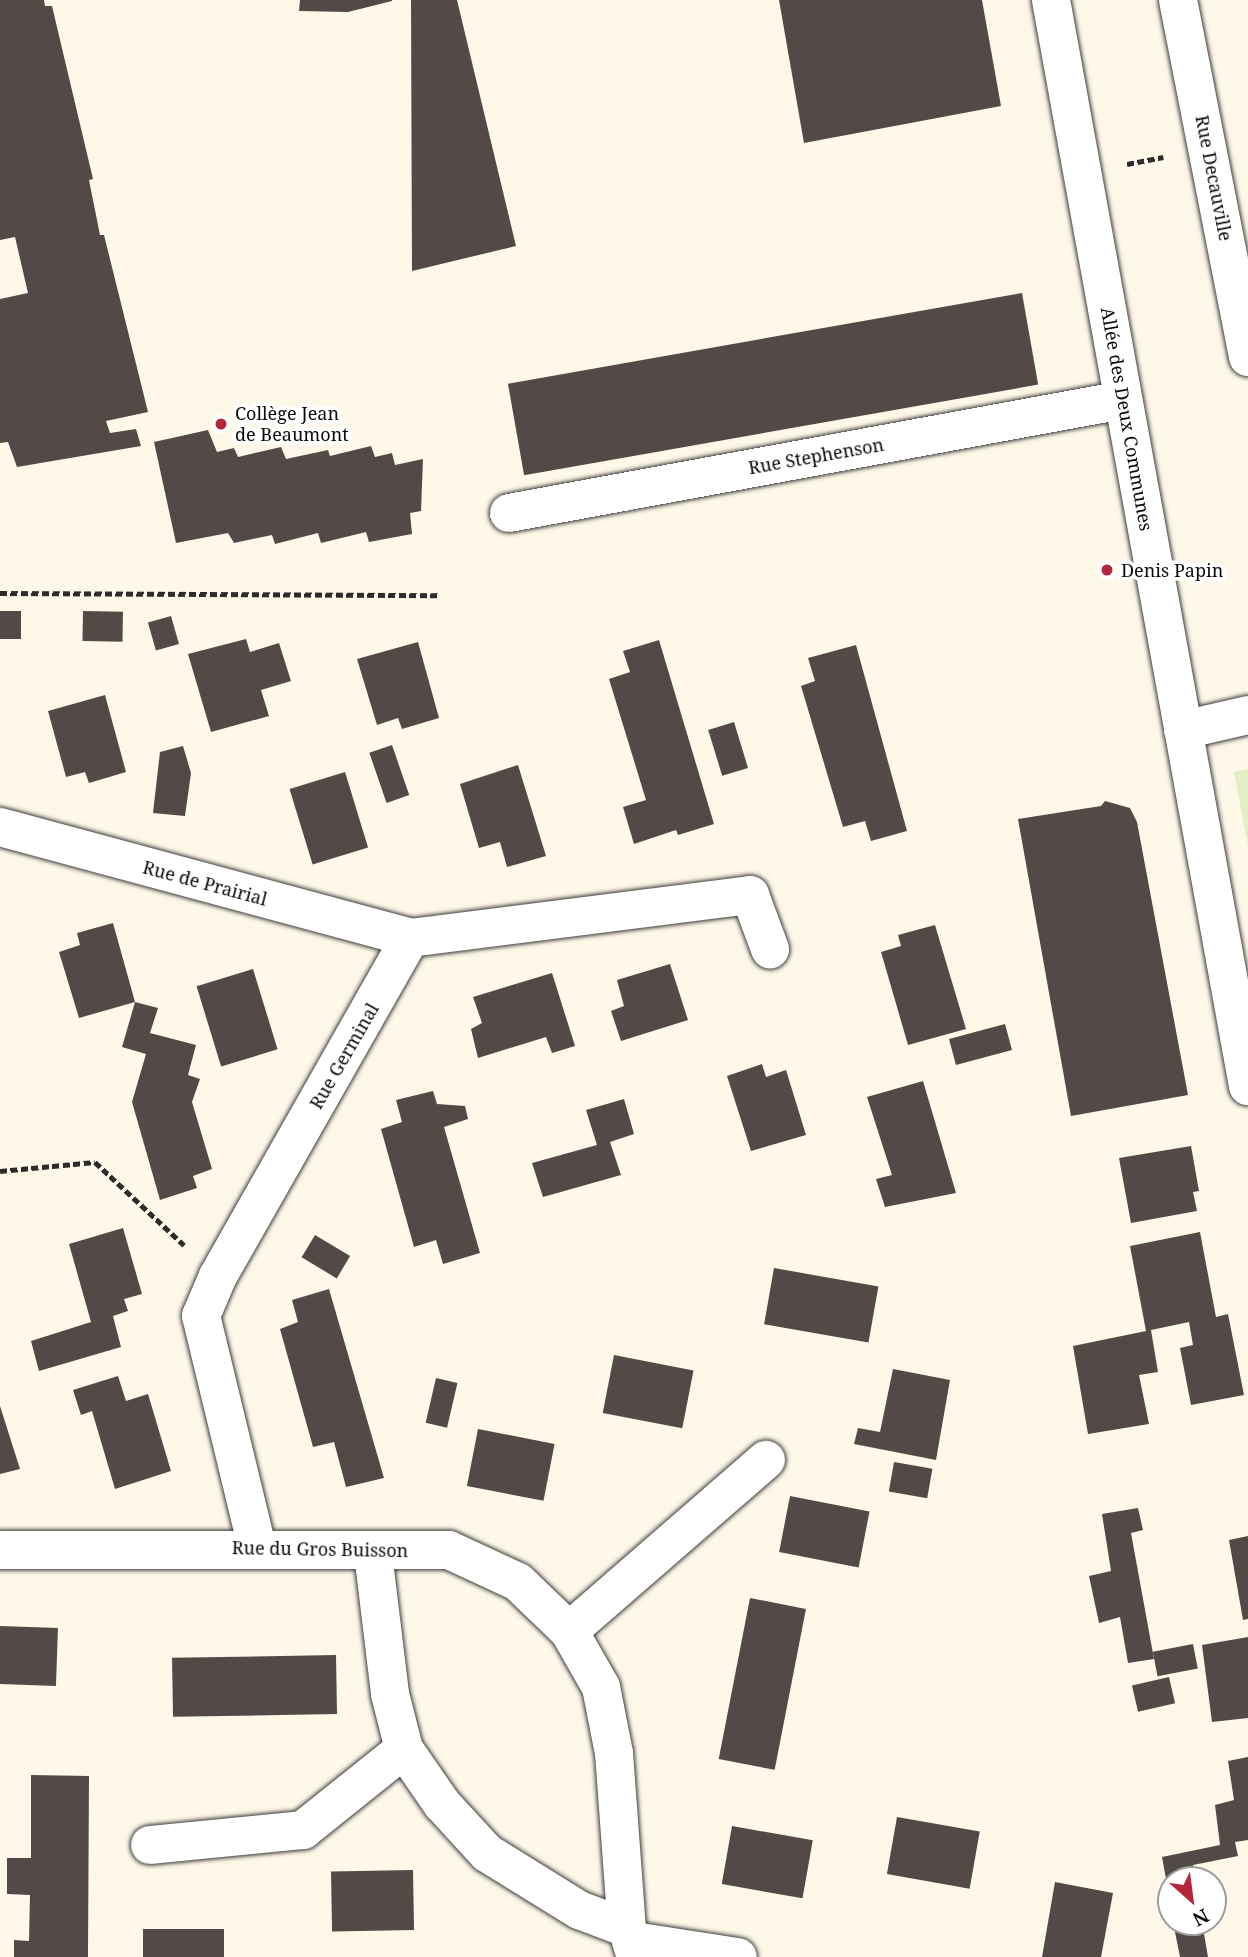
<!DOCTYPE html>
<meta charset="utf-8">
<style>
body{margin:0}
#map{position:relative;width:1248px;height:1957px;overflow:hidden;background:#fef8e8;font-family:"Noto Serif",serif}
div>[style]{position:absolute}
[style*='--x']{left:calc(var(--x)*1px);top:calc(var(--y)*1px);width:calc(var(--w)*1px);rotate:calc(var(--a)*1deg)}
.pitch>*{inset:0;background:#e3eec5}
.building>*{inset:0;background:#524a47;transform-origin:0 0}
.path>*{height:4.5px;margin-top:-2.25px;transform-origin:0;background:repeating-linear-gradient(90deg,#2c2c2c 0 7px,transparent 0 10.5px)}
.roads{filter:drop-shadow(0 0 2px #3d3d3d) drop-shadow(0 0 2px #3d3d3d)}
.minor>*{height:38px;margin:-19px;padding:0 19px;transform-origin:19px;border-radius:19px;background:#fff}
.dots>*{width:19px;height:19px;translate:-50% -50%;box-sizing:border-box;border:4px solid #fff;border-radius:50%}
span{translate:-50% -50%;white-space:nowrap;text-align:center;line-height:1.15;-webkit-text-stroke:7px #fff;paint-order:stroke}
.street-label{font-size:18px;color:#0a0a0a}
.poi-label{font-size:18px;color:#0a0a0a}
.left{translate:0 -50%;text-align:left}
.north{position:absolute;left:1157px;top:1866px;width:70px;height:70px;box-sizing:border-box;background:#fff;border:2px solid #9d9d9d;border-radius:50%;rotate:152deg;font-size:19px;font-weight:700;line-height:28px;text-align:center;color:#0a0a0a}
.north::after{content:'';display:block;margin:auto;width:24px;height:32px;background:#b5273a;clip-path:polygon(50% 0,100% 100%,50% 72%,0 100%)}
</style>
<div id="map">
<div class="pitch">
<div style="clip-path:polygon(1248px 769px,1248px 846px,1234px 772px)"></div>
</div>
<div class="building">
<div style="clip-path:polygon(0 0,44px 0,45px 6px,52px 6px,93px 179px,89px 180px,100px 235px,104px 235px,148px 412px,106px 421px,110px 433px,136px 429px,141px 446px,17px 467px,8px 442px,0 443px,0 299px,28px 293px,15px 237px,0 240px)"></div>
<div style="clip-path:polygon(300px 0,392px 0,392px 1px,348px 12px,299px 11px)"></div>
<div style="clip-path:polygon(411px 0,457px 0,516px 246px,412px 271px)"></div>
<div style="clip-path:polygon(779px 0,982px 0,1001px 106px,804px 143px)"></div>
<div style="left:1022px;top:293px;width:93px;height:522px;rotate:80deg"></div>
<div style="clip-path:polygon(208px 430px,217px 452px,234px 448px,238px 457px,281px 447px,286px 459px,328px 450px,330px 456px,371px 446px,375px 457px,392px 453px,395px 465px,423px 459px,421px 511px,410px 513px,412px 534px,369px 542px,366px 532px,321px 543px,318px 533px,275px 544px,272px 535px,234px 543px,228px 533px,176px 543px,154px 442px)"></div>
<div style="left:0;top:611px;width:21px;height:28px"></div>
<div style="left:83px;top:611px;width:40px;height:30px;rotate:1deg"></div>
<div style="left:171px;top:616px;width:29px;height:24px;rotate:74deg"></div>
<div style="clip-path:polygon(246px 639px,250px 652px,279px 643px,291px 681px,261px 690px,269px 716px,211px 732px,188px 654px)"></div>
<div style="clip-path:polygon(659px 640px,714px 824px,678px 835px,676px 830px,634px 844px,623px 807px,646px 800px,609px 679px,630px 672px,623px 651px)"></div>
<div style="clip-path:polygon(418px 642px,439px 718px,402px 729px,398px 718px,377px 725px,357px 659px)"></div>
<div style="clip-path:polygon(856px 645px,907px 831px,871px 841px,865px 821px,843px 827px,801px 686px,815px 681px,808px 658px)"></div>
<div style="clip-path:polygon(105px 695px,126px 772px,89px 783px,85px 772px,66px 777px,48px 711px)"></div>
<div style="left:734px;top:722px;width:48px;height:27px;rotate:73deg"></div>
<div style="left:392px;top:745px;width:53px;height:24px;rotate:71deg"></div>
<div style="clip-path:polygon(183px 746px,191px 773px,185px 816px,153px 813px,160px 752px)"></div>
<div style="clip-path:polygon(518px 765px,546px 856px,507px 867px,500px 842px,479px 848px,460px 784px)"></div>
<div style="left:345px;top:772px;width:79px;height:58px;rotate:73deg"></div>
<div style="clip-path:polygon(1105px 801px,1130px 808px,1137px 822px,1188px 1095px,1071px 1116px,1018px 819px,1101px 806px)"></div>
<div style="clip-path:polygon(113px 923px,135px 1002px,79px 1018px,59px 952px,80px 945px,77px 933px)"></div>
<div style="clip-path:polygon(935px 925px,966px 1029px,908px 1045px,881px 952px,901px 946px,898px 935px)"></div>
<div style="clip-path:polygon(670px 964px,688px 1020px,621px 1041px,611px 1011px,624px 1006px,617px 980px)"></div>
<div style="left:253px;top:969px;width:84px;height:59px;rotate:73deg"></div>
<div style="clip-path:polygon(552px 973px,575px 1046px,552px 1053px,546px 1037px,478px 1058px,471px 1029px,482px 1023px,473px 997px)"></div>
<div style="clip-path:polygon(135px 1002px,158px 1008px,150px 1033px,196px 1045px,188px 1075px,200px 1079px,192px 1102px,212px 1169px,193px 1176px,197px 1188px,160px 1200px,132px 1102px,146px 1054px,122px 1047px)"></div>
<div style="left:1005px;top:1024px;width:27px;height:58px;rotate:75deg"></div>
<div style="clip-path:polygon(762px 1064px,766px 1077px,786px 1070px,806px 1135px,751px 1151px,727px 1076px)"></div>
<div style="clip-path:polygon(923px 1081px,956px 1193px,885px 1207px,876px 1179px,892px 1175px,867px 1097px)"></div>
<div style="clip-path:polygon(433px 1091px,437px 1104px,465px 1106px,468px 1119px,444px 1127px,480px 1253px,443px 1264px,436px 1240px,414px 1247px,381px 1129px,402px 1122px,396px 1100px)"></div>
<div style="clip-path:polygon(624px 1099px,634px 1134px,610px 1142px,621px 1175px,543px 1197px,532px 1163px,597px 1145px,586px 1110px)"></div>
<div style="clip-path:polygon(1191px 1146px,1199px 1191px,1193px 1192px,1197px 1211px,1131px 1223px,1119px 1158px)"></div>
<div style="clip-path:polygon(123px 1228px,142px 1294px,124px 1299px,128px 1311px,113px 1316px,121px 1347px,39px 1371px,31px 1341px,91px 1322px,69px 1244px)"></div>
<div style="clip-path:polygon(1200px 1232px,1216px 1317px,1228px 1314px,1244px 1395px,1191px 1405px,1180px 1348px,1193px 1345px,1189px 1322px,1151px 1330px,1158px 1372px,1139px 1375px,1149px 1424px,1088px 1434px,1073px 1346px,1146px 1331px,1130px 1246px)"></div>
<div style="left:315px;top:1235px;width:41px;height:26px;rotate:31deg"></div>
<div style="left:774px;top:1268px;width:106px;height:57px;rotate:10deg"></div>
<div style="clip-path:polygon(329px 1289px,384px 1478px,346px 1487px,334px 1442px,313px 1447px,280px 1329px,298px 1322px,292px 1300px)"></div>
<div style="left:614px;top:1355px;width:81px;height:59px;rotate:11deg"></div>
<div style="clip-path:polygon(893px 1369px,950px 1380px,936px 1460px,854px 1444px,858px 1428px,880px 1432px)"></div>
<div style="clip-path:polygon(118px 1376px,126px 1401px,148px 1394px,171px 1471px,115px 1489px,92px 1411px,81px 1415px,73px 1390px)"></div>
<div style="left:436px;top:1378px;width:22px;height:46px;rotate:13deg"></div>
<div style="clip-path:polygon(0 1406px,20px 1469px,0 1474px)"></div>
<div style="left:478px;top:1429px;width:78px;height:58px;rotate:11deg"></div>
<div style="left:894px;top:1462px;width:39px;height:30px;rotate:10deg"></div>
<div style="left:790px;top:1496px;width:81px;height:57px;rotate:11deg"></div>
<div style="clip-path:polygon(1138px 1508px,1143px 1530px,1131px 1533px,1154px 1659px,1128px 1663px,1120px 1617px,1099px 1623px,1089px 1576px,1111px 1571px,1102px 1514px)"></div>
<div style="clip-path:polygon(1248px 1536px,1248px 1619px,1243px 1620px,1229px 1540px)"></div>
<div style="left:750px;top:1598px;width:57px;height:164px;rotate:11deg"></div>
<div style="left:0;top:1626px;width:58px;height:58px;rotate:2deg"></div>
<div style="clip-path:polygon(1248px 1637px,1248px 1718px,1212px 1722px,1202px 1645px)"></div>
<div style="left:1193px;top:1644px;width:25px;height:41px;rotate:79deg"></div>
<div style="left:336px;top:1655px;width:59px;height:164px;rotate:89deg"></div>
<div style="left:1169px;top:1677px;width:27px;height:38px;rotate:77deg"></div>
<div style="clip-path:polygon(1248px 1757px,1248px 1840px,1235px 1842px,1238px 1856px,1193px 1865px,1195px 1880px,1171px 1880px,1170px 1901px,1162px 1857px,1220px 1845px,1215px 1805px,1234px 1800px,1228px 1761px)"></div>
<div style="clip-path:polygon(31px 1775px,89px 1776px,88px 1957px,14px 1957px,14px 1940px,29px 1941px,30px 1895px,7px 1894px,7px 1858px,31px 1858px)"></div>
<div style="left:897px;top:1817px;width:84px;height:58px;rotate:10deg"></div>
<div style="left:732px;top:1826px;width:82px;height:59px;rotate:10deg"></div>
<div style="left:413px;top:1870px;width:60px;height:82px;rotate:89deg"></div>
<div style="clip-path:polygon(1055px 1882px,1113px 1893px,1101px 1957px,1042px 1957px)"></div>
<div style="clip-path:polygon(1173px 1922px,1202px 1922px,1208px 1957px,1180px 1957px)"></div>
<div style="left:143px;top:1929px;width:81px;height:28px"></div>
</div>
<div class="path">
<div style="--x:1127;--y:164;--w:37;--a:-11"></div>
<div style="--x:0;--y:593;--w:441;--a:0.3"></div>
<div style="--x:0;--y:1171;--w:95;--a:-5.4"></div>
<div style="--x:95;--y:1162;--w:122;--a:43"></div>
</div>
<div class="roads">
<div class="minor">
<div style="--x:1051;--y:0;--w:1104;--a:79.72"></div>
<div style="--x:1178;--y:0;--w:364;--a:78.9"></div>
<div style="--x:509;--y:513;--w:624;--a:-10.43"></div>
<div style="--x:1183;--y:730;--w:67;--a:-13"></div>
<div style="--x:0;--y:827;--w:425;--a:15.1"></div>
<div style="--x:257;--y:1547;--w:238;--a:-103.6"></div>
<div style="--x:201;--y:1316;--w:43;--a:-67"></div>
<div style="--x:218;--y:1276;--w:389;--a:-60.4"></div>
<div style="--x:410;--y:938;--w:343;--a:-7.2"></div>
<div style="--x:750;--y:895;--w:58;--a:69.7"></div>
<div style="--x:0;--y:1550;--w:449;--a:0"></div>
<div style="--x:449;--y:1550;--w:76;--a:24.9"></div>
<div style="--x:518;--y:1582;--w:71;--a:43.9"></div>
<div style="--x:569;--y:1631;--w:64;--a:60.3"></div>
<div style="--x:601;--y:1687;--w:67;--a:78.9"></div>
<div style="--x:614;--y:1753;--w:175;--a:85.8"></div>
<div style="--x:627;--y:1928;--w:30;--a:73"></div>
<div style="--x:373;--y:1553;--w:142;--a:83.1"></div>
<div style="--x:390;--y:1694;--w:57;--a:75.7"></div>
<div style="--x:404;--y:1749;--w:67;--a:55.4"></div>
<div style="--x:442;--y:1804;--w:67;--a:47.4"></div>
<div style="--x:487;--y:1853;--w:108;--a:31.8"></div>
<div style="--x:579;--y:1910;--w:51;--a:20.6"></div>
<div style="--x:569;--y:1631;--w:261;--a:-41"></div>
<div style="--x:150;--y:1845;--w:154;--a:-5.6"></div>
<div style="--x:303;--y:1830;--w:129;--a:-38.7"></div>
<div style="--x:633;--y:1941;--w:106;--a:8.7"></div>
</div>
</div>
<div class="dots">
<div style="left:221px;top:424px;background:#b5273a"></div>
<div style="left:1107px;top:570px;background:#b5273a"></div>
</div>
<div class="street-label">
<span style="left:1214px;top:178px;rotate:79deg">Rue Decauville</span>
<span style="left:1127px;top:419px;rotate:80deg">Allée des Deux Communes</span>
<span style="left:816px;top:456px;rotate:-10deg">Rue Stephenson</span>
<span style="left:205px;top:883px;rotate:15deg">Rue de Prairial</span>
<span style="left:344px;top:1056px;rotate:-60deg">Rue Germinal</span>
<span style="left:320px;top:1549px;rotate:1deg">Rue du Gros Buisson</span>
</div>
<div class="poi-label">
<span class="left" style="left:235px;top:424px">Collège Jean<br>de Beaumont</span>
<span class="left" style="left:1121px;top:570px">Denis Papin</span>
</div>
<div class="north">N</div>
</div>
